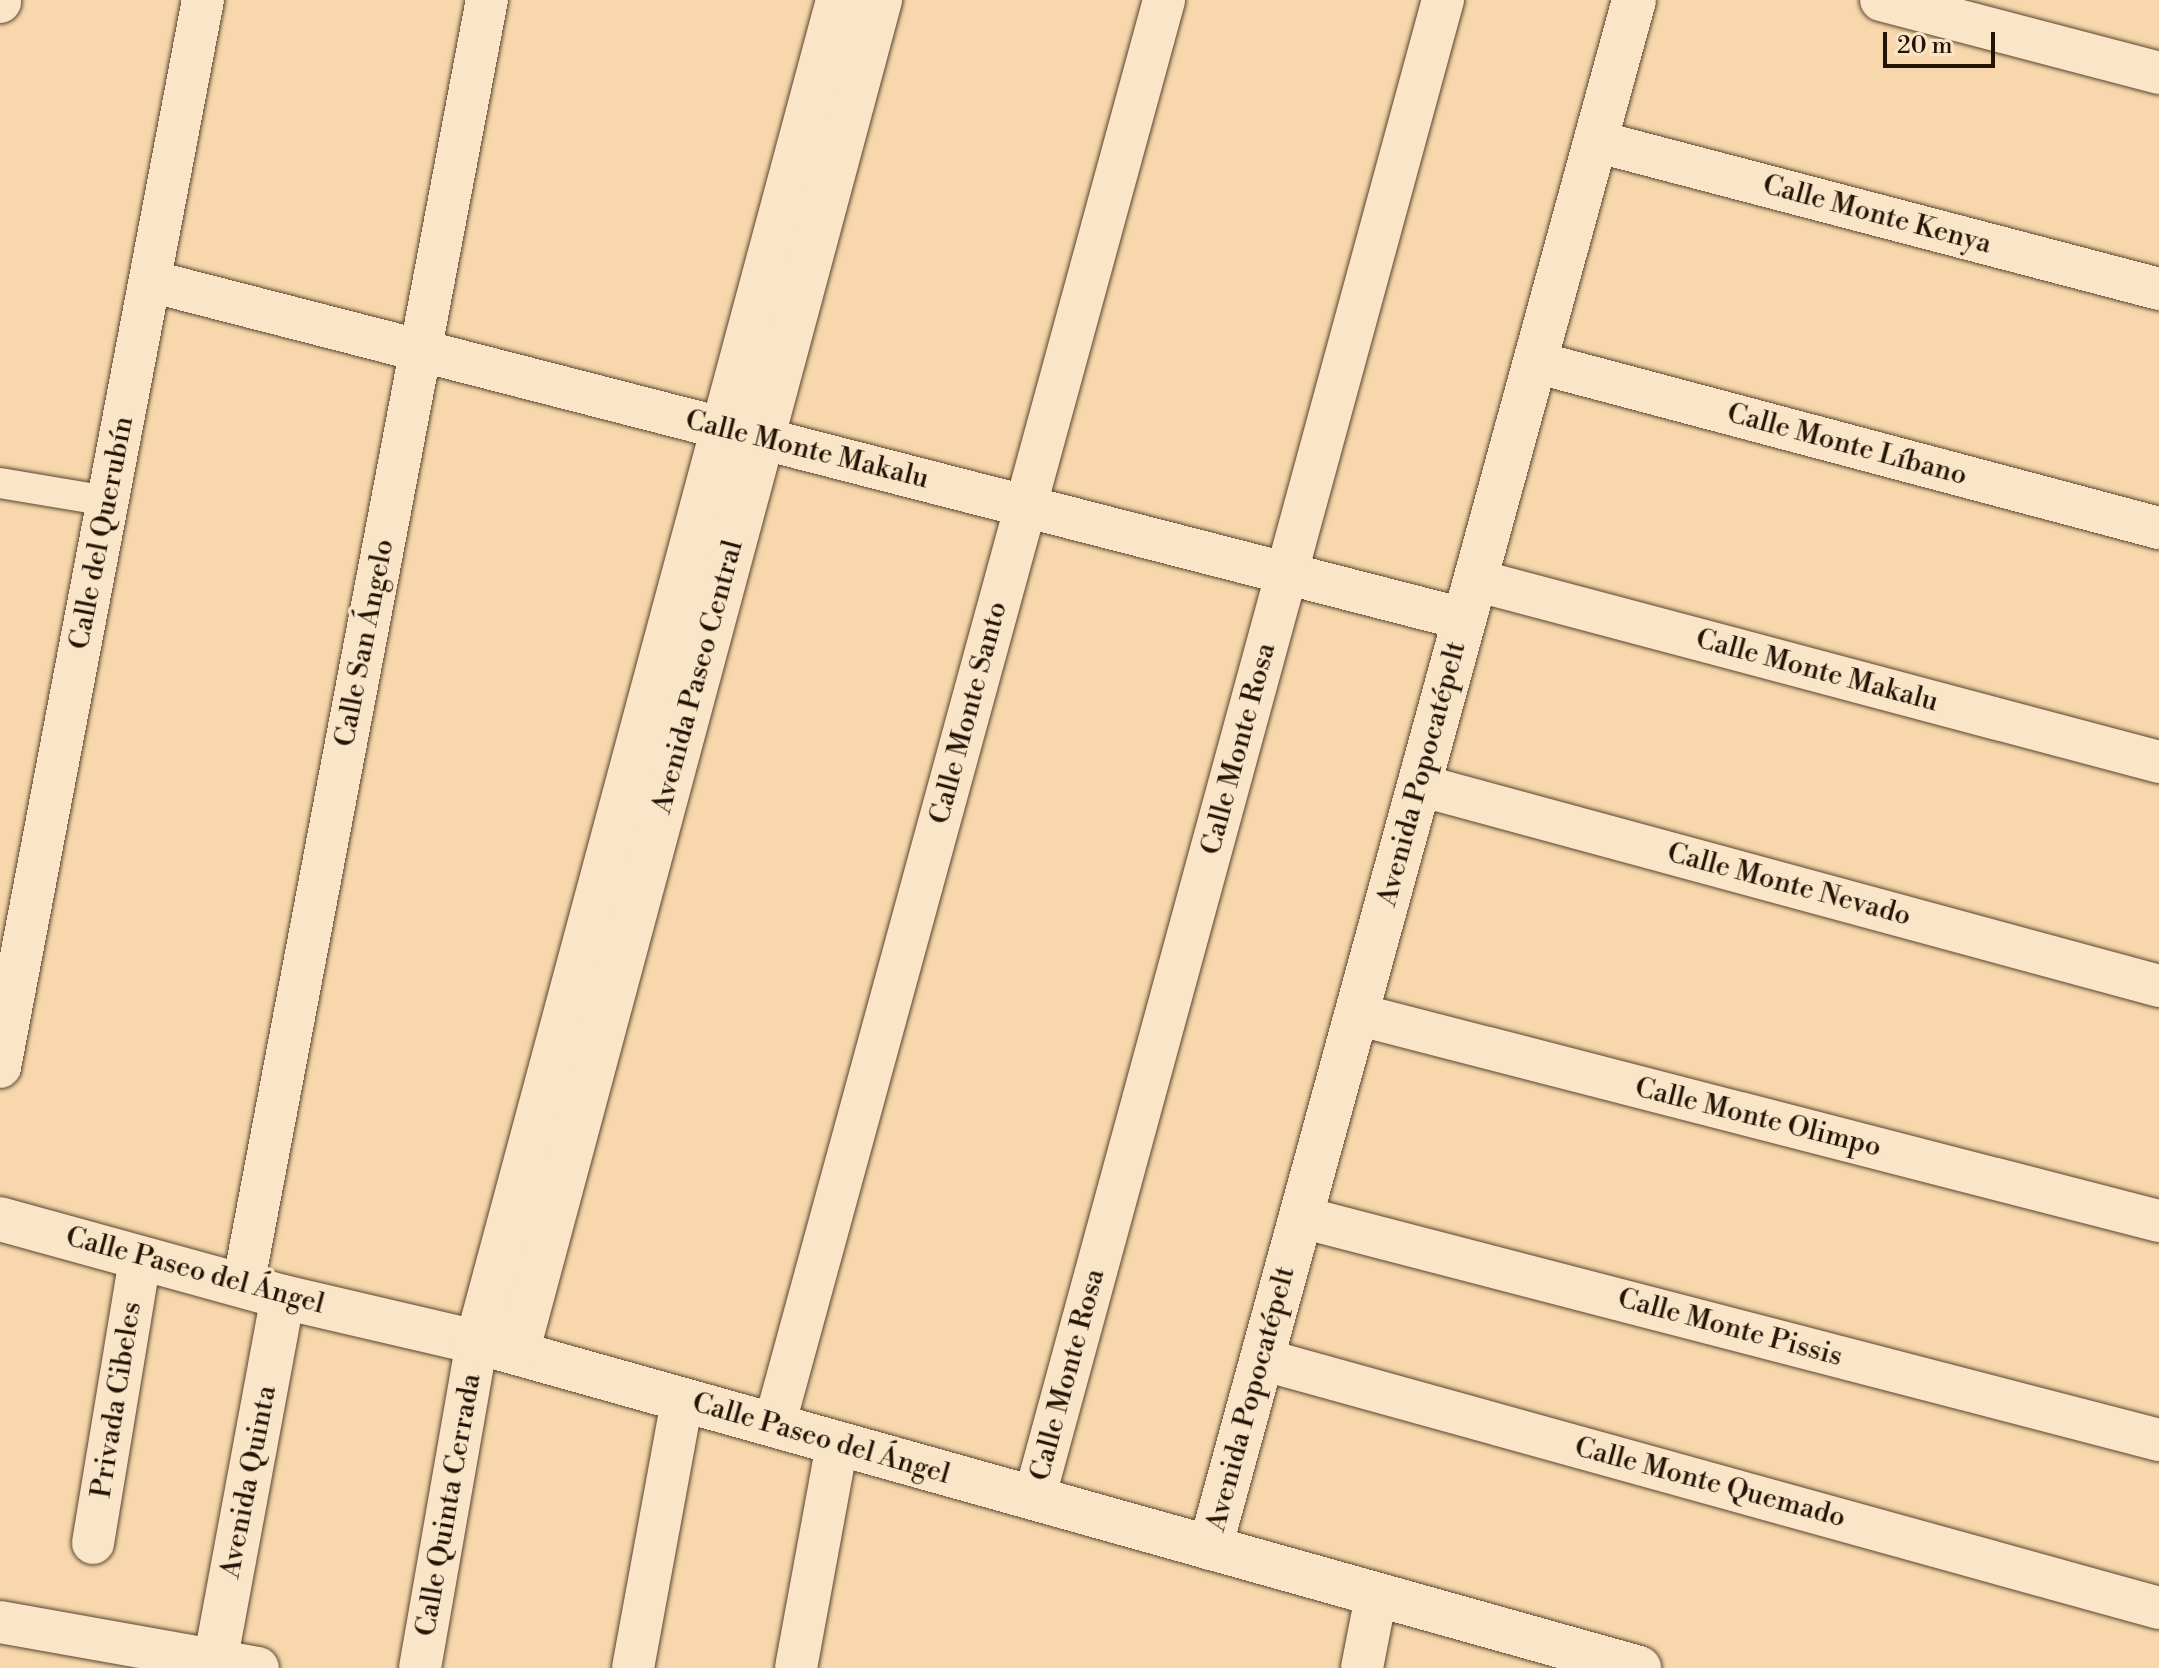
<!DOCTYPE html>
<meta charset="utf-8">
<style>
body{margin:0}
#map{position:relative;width:2159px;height:1668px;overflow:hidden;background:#f7d7ab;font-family:"Libre Bodoni",serif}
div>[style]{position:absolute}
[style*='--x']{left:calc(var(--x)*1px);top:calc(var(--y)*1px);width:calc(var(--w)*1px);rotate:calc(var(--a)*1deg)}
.roads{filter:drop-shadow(0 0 2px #58452f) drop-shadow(0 0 2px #58452f)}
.pedestrian>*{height:30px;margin:-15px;padding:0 15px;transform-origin:15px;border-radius:15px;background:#fae5c8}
.minor>*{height:42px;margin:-21px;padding:0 21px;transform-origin:21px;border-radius:21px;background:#fae5c8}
.tertiary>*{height:44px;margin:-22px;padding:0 22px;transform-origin:22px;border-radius:22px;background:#fae5c8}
span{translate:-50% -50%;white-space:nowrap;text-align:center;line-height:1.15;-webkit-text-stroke:7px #fae5c8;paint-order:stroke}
.street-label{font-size:28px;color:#231406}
.scale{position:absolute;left:1883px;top:32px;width:112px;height:36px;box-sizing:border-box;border:4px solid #231406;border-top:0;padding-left:10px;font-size:24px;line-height:28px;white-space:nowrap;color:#231406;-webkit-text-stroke:6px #fae5c8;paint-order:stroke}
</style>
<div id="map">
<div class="roads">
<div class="pedestrian">
<div style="--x:0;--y:483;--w:109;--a:9.5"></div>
</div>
<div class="minor">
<div style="--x:1881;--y:0;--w:287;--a:14.7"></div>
<div style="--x:0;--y:2;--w:2;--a:-90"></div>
<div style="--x:1595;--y:141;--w:583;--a:14.7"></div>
<div style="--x:150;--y:281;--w:1357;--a:14.43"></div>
<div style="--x:1535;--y:362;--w:646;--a:14.9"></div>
<div style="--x:1475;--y:580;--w:708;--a:14.9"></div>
<div style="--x:1419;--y:785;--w:767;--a:15.2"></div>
<div style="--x:1356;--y:1014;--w:829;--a:14.46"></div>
<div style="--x:0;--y:1067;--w:1086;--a:-79.23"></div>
<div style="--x:1301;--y:1217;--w:887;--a:14.57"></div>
<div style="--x:243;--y:1286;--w:1309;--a:-79.26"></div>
<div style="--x:1261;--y:1359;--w:932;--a:15.5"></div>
<div style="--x:774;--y:1426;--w:1478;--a:-74.7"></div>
<div style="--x:1034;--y:1499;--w:1554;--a:-74.74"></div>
<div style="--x:93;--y:1543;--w:289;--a:-80.6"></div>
<div style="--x:0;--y:1622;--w:262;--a:10.1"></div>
<div style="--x:420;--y:1668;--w:331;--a:-80.1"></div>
<div style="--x:633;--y:1668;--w:272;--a:-79.6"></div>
<div style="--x:796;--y:1668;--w:228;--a:-79.6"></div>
<div style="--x:1362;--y:1668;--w:73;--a:-79"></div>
</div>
<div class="tertiary">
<div style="--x:0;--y:1219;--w:294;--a:15.4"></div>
<div style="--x:283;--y:1297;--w:199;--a:13.1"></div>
<div style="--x:477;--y:1342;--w:1207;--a:15.67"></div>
<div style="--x:477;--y:1342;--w:1390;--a:-74.94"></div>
<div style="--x:517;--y:1353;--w:1401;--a:-74.98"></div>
<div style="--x:1210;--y:1548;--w:1605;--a:-74.68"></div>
<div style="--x:214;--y:1668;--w:377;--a:-79.5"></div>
</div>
</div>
<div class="street-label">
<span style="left:1877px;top:215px;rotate:15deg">Calle Monte Kenya</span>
<span style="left:1847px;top:445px;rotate:15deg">Calle Monte Líbano</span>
<span style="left:807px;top:450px;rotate:14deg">Calle Monte Makalu</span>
<span style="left:102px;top:533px;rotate:-79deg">Calle del Querubín</span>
<span style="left:365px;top:643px;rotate:-79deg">Calle San Ángelo</span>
<span style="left:1817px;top:671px;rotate:15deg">Calle Monte Makalu</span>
<span style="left:698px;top:677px;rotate:-75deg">Avenida Paseo Central</span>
<span style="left:969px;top:713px;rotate:-75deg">Calle Monte Santo</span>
<span style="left:1239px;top:749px;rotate:-75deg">Calle Monte Rosa</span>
<span style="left:1422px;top:774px;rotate:-75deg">Avenida Popocatépelt</span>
<span style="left:1789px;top:885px;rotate:15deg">Calle Monte Nevado</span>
<span style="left:1758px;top:1118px;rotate:14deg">Calle Monte Olimpo</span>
<span style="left:195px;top:1271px;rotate:15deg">Calle Paseo del Ángel</span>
<span style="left:1730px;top:1328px;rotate:15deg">Calle Monte Pissis</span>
<span style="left:1068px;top:1375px;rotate:-75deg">Calle Monte Rosa</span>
<span style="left:1251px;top:1399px;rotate:-75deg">Avenida Popocatépelt</span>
<span style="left:117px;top:1400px;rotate:-81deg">Privada Cibeles</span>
<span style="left:821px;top:1439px;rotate:16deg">Calle Paseo del Ángel</span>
<span style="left:249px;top:1482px;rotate:-79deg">Avenida Quinta</span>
<span style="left:1710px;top:1483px;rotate:15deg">Calle Monte Quemado</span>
<span style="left:449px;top:1505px;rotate:-80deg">Calle Quinta Cerrada</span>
</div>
<div class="scale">20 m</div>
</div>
